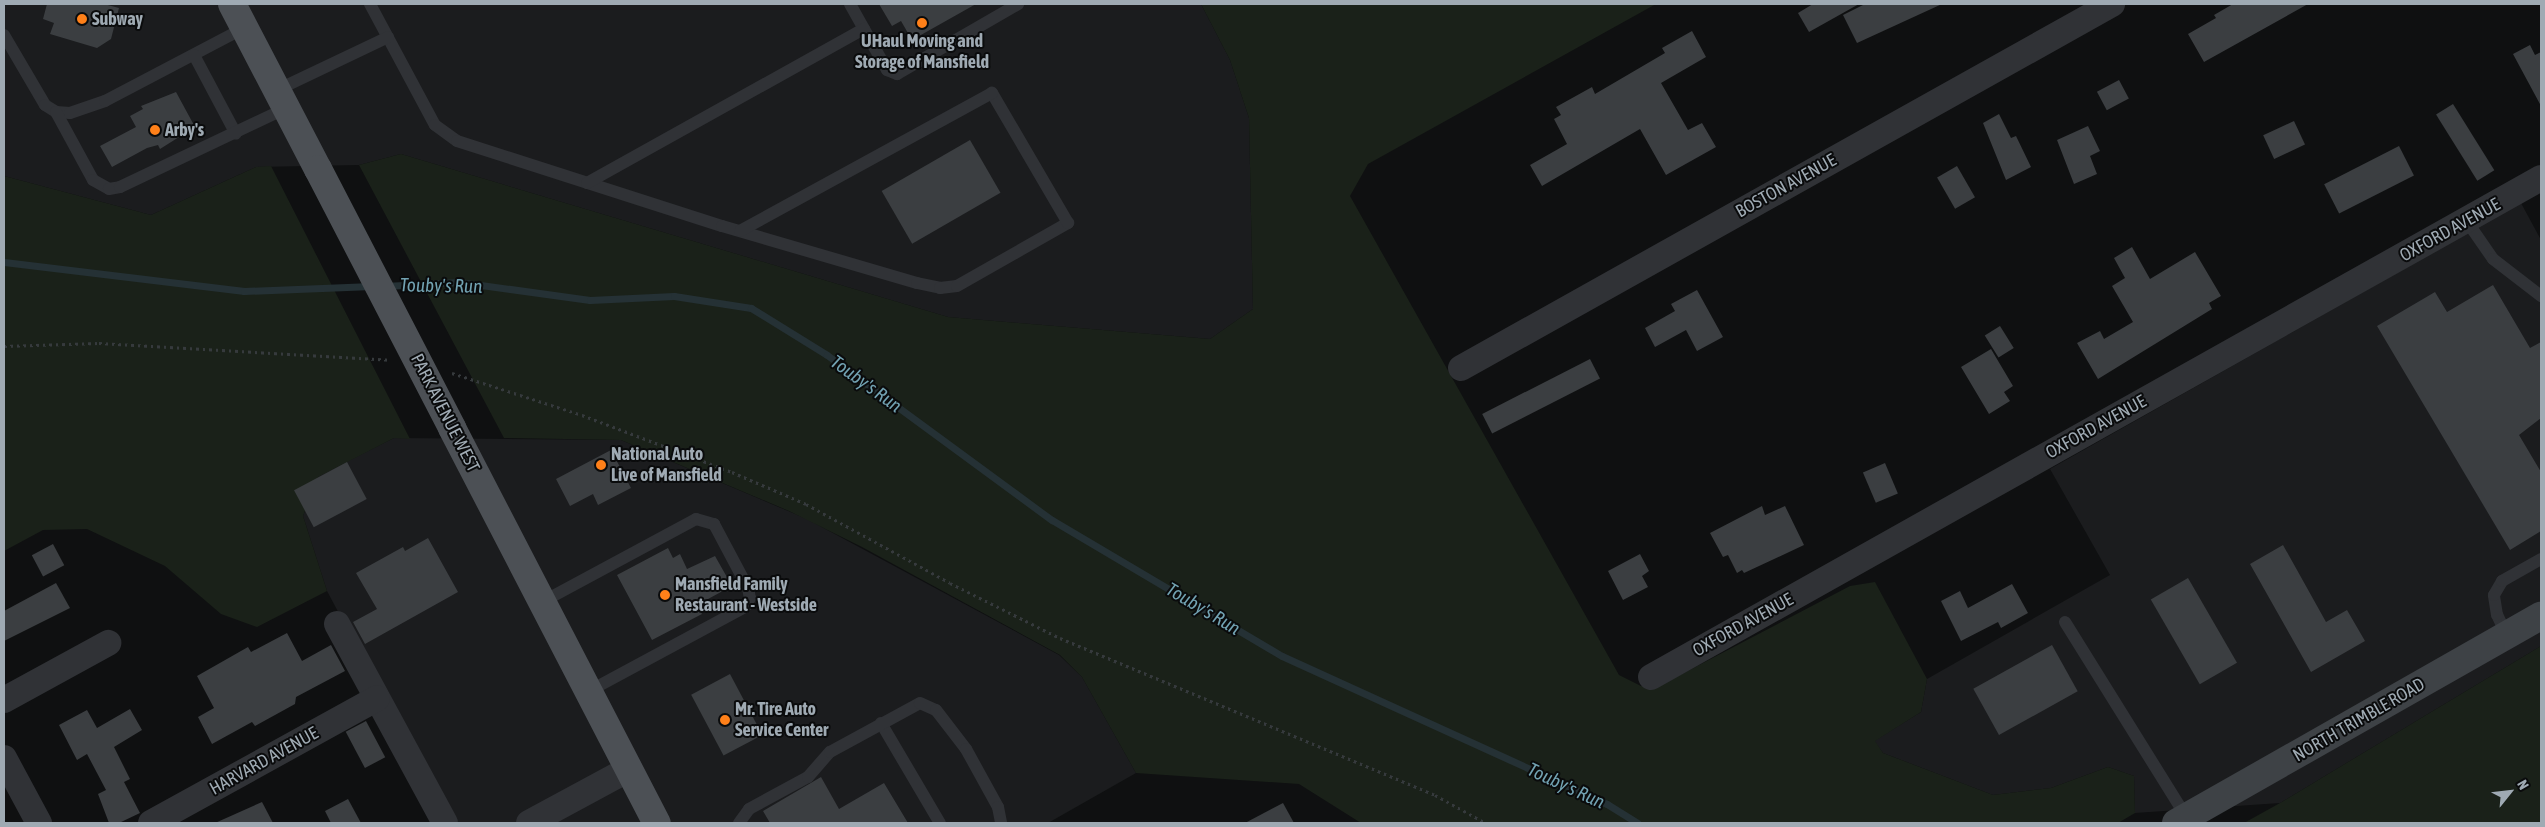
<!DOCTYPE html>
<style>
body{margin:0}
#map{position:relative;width:2545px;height:827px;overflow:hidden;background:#0f1011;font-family:"Asap Condensed",sans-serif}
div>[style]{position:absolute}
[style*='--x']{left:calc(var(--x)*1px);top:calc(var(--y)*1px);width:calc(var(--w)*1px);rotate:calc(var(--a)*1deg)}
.built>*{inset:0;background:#1b1c1e}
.green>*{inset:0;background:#1a2119}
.stream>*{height:7px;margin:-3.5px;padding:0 3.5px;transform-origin:3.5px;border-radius:3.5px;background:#253135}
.building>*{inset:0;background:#3b3e41;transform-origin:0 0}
.path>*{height:3px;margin-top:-1.5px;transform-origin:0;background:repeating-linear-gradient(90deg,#363a3d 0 2.5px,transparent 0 6.5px)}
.service>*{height:12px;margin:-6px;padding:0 6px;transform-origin:6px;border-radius:6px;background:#303236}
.minor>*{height:26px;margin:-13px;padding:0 13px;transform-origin:13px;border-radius:13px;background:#303236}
.secondary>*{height:28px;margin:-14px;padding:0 14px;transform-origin:14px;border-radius:14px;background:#3e4246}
.primary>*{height:28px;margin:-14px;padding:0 14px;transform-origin:14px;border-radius:14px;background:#4c5055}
.primary-bridge>*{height:28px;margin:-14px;padding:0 14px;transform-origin:14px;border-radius:14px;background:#4c5055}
.dots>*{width:14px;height:14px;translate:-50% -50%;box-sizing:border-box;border:2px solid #0a0b0c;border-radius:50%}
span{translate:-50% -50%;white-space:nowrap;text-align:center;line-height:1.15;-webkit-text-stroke:4px #0a0b0c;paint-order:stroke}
.poi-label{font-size:18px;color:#9faab3;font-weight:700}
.left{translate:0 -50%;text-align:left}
.street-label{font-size:18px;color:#9faab3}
.water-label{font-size:19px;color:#72a2b2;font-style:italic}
.frame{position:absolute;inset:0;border:5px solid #9faab3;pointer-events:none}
.north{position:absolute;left:2485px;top:767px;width:50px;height:50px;-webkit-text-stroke:4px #0a0b0c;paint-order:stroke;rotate:61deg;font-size:14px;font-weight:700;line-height:20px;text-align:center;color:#9faab3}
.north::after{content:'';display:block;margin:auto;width:18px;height:22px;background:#9faab3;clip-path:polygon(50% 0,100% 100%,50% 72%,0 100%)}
</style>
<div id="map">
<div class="built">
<div style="clip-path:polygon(4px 4px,1201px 4px,1230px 60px,1249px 118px,1253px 309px,1210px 339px,948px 317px,401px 154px,359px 165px,256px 167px,151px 215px,4px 176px)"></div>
<div style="clip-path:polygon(2521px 203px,2541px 240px,2541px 646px,2280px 803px,2135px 813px,2134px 776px,2108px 767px,2051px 788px,1993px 795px,1883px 753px,1874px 741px,1921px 712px,1927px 679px,2110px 575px,2050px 469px)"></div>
<div style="clip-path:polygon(394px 438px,621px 440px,807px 519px,1059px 655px,1082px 677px,1136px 773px,1048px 823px,451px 823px,327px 591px,303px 516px,318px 476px)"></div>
</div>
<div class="green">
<div style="clip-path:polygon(1201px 4px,1656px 4px,1368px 164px,1350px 196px,1619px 675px,1641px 686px,1659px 686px,1850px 586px,1875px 582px,1927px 679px,1921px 712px,1875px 741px,1883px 753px,1993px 795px,2051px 788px,2108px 767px,2134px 776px,2135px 813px,2118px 823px,1361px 823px,1299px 784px,1136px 773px,1082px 677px,1060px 655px,862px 547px,789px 511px,621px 440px,504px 438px,359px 165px,401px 154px,948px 317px,1210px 339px,1253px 309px,1249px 118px,1230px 60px)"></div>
<div style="clip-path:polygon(271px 166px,410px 439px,394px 438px,318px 477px,303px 516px,327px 591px,257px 627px,221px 614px,165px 566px,87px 529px,43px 530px,4px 551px,4px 176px,151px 215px,256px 167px)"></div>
<div style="clip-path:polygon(2541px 646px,2541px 823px,2244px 823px,2280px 803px)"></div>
</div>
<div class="stream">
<div style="--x:4;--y:262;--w:242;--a:6.9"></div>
<div style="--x:244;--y:291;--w:128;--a:-2.2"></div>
<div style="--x:385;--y:286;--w:74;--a:-3.1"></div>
<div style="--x:459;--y:282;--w:132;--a:7.8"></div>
<div style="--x:590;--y:300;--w:84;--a:-2.7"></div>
<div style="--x:674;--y:296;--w:78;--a:8.9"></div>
<div style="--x:751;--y:308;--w:89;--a:31.7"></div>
<div style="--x:827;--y:355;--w:279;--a:36.3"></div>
<div style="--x:1052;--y:520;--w:267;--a:30.6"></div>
<div style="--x:1282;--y:656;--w:357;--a:24.5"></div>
<div style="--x:1607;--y:804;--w:36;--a:32"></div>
</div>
<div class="building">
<div style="clip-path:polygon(47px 4px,104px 4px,119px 8px,111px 39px,97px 48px,50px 34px,54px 23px,43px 19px)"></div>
<div style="clip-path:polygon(879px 4px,976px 4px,912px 40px,901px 21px,892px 26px)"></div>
<div style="clip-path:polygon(1813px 4px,1859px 4px,1809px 32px,1798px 13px)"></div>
<div style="clip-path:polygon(1865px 4px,1942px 4px,1857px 43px,1843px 15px)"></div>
<div style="clip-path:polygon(2233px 4px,2308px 4px,2204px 62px,2188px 34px,2216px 18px,2214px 15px)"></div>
<div style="clip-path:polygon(1692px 31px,1706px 57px,1661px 83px,1688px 130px,1702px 123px,1716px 147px,1666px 175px,1640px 129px,1542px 186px,1530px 165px,1567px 144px,1554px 119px,1561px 115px,1556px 107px,1592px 87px,1595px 94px,1665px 53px,1662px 48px)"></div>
<div style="clip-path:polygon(2530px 45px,2535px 55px,2541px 52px,2541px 106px,2513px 54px)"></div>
<div style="left:2119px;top:80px;width:21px;height:25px;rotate:62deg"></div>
<div style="clip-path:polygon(176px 92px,195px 127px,160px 149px,158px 145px,147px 148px,112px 167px,100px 146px,136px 127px,130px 116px,143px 109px,141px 106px)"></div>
<div style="left:2453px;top:104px;width:78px;height:20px;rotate:58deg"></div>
<div style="clip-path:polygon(1999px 114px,2011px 138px,2016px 136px,2031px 167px,2006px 180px,1983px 123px)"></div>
<div style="left:2294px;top:121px;width:26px;height:34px;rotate:65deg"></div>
<div style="clip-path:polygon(2088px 126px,2100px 151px,2090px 156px,2097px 174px,2074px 184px,2057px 140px)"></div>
<div style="left:970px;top:140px;width:61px;height:102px;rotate:60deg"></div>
<div style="left:2399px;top:146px;width:33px;height:84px;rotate:63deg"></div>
<div style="left:1957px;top:166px;width:36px;height:23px;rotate:60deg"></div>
<div style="clip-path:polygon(2132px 247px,2150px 279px,2195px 252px,2221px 296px,2209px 303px,2212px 309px,2098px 379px,2077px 343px,2100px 331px,2104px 339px,2133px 322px,2112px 286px,2125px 278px,2114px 258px)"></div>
<div style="clip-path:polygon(2493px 285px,2530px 348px,2541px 342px,2541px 418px,2519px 435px,2541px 472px,2541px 531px,2510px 550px,2377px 326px,2435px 292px,2447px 312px)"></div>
<div style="clip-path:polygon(1697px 290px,1723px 337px,1697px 351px,1686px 330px,1655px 347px,1645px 328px,1675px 311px,1671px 304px)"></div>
<div style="left:2000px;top:326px;width:26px;height:18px;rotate:58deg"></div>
<div style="clip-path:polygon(1991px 349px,2013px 386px,2004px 392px,2010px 401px,1989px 414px,1961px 367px)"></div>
<div style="left:1590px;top:359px;width:22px;height:121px;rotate:63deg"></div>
<div style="clip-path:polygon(611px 450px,631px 488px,598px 505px,593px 494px,570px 506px,556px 479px)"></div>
<div style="left:347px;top:462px;width:42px;height:60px;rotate:62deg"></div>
<div style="left:1885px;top:463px;width:33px;height:24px;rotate:67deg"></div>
<div style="clip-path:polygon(1762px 506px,1765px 515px,1785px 506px,1804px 545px,1744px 573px,1742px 570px,1737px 573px,1728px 555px,1723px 557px,1710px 533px)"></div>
<div style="clip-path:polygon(428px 538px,458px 592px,365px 644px,353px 622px,377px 609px,356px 573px,403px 547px,405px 551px)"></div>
<div style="left:53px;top:544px;width:24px;height:24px;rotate:62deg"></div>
<div style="clip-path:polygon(2283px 545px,2326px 622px,2347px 610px,2365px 641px,2311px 672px,2250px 564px)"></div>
<div style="clip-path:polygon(668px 548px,673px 558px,680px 554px,687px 569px,715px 556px,732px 586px,697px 605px,702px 614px,652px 640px,617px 575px)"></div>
<div style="clip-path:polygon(1640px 554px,1649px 571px,1642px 576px,1648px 587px,1623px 600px,1608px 571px)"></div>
<div style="left:2188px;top:578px;width:98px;height:43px;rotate:60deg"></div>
<div style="clip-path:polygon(56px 583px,70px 608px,4px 641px,4px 611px)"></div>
<div style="clip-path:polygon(2012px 584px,2028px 613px,2001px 628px,1998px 622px,1961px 641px,1941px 601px,1960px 591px,1968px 608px)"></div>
<div style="clip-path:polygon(287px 633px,302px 661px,331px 645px,345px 671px,296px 697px,295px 704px,255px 726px,252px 722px,212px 744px,198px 717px,214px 708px,197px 676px,248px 647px,251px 652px)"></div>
<div style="left:2052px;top:645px;width:53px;height:90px;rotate:61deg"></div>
<div style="left:730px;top:674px;width:69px;height:44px;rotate:62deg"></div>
<div style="clip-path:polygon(130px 709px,142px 730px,114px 747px,130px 779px,124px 782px,140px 813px,119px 823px,109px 823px,98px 794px,106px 790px,87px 754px,77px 760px,59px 725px,87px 710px,97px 728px)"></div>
<div style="left:366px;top:721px;width:41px;height:23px;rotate:62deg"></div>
<div style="clip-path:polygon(821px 777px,839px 809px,884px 783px,908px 823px,770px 823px,763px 811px)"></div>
<div style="clip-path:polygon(348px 799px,361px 823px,331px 823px,325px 811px)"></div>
<div style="clip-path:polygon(262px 802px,273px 823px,215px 823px)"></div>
<div style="clip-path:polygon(1283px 803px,1294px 823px,1245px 823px)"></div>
</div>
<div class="path">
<div style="--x:4;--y:346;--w:95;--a:-1.8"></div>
<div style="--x:99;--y:343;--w:291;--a:3.3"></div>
<div style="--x:452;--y:373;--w:137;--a:17.9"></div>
<div style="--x:582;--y:415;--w:160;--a:20.8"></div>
<div style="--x:732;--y:472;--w:81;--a:23.4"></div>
<div style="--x:806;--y:504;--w:164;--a:28.7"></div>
<div style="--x:950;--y:583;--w:123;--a:26.6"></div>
<div style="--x:1060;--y:638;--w:407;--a:22.7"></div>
<div style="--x:1435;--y:795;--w:58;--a:28.8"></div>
</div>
<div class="service">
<div style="--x:370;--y:4;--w:137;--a:61.8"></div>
<div style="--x:435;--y:125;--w:27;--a:36"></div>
<div style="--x:457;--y:141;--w:278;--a:17.8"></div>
<div style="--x:722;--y:226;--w:203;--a:16.3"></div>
<div style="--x:917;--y:283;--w:24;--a:12"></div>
<div style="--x:940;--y:288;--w:17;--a:-7"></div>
<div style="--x:957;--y:286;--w:128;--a:-29.6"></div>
<div style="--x:1068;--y:223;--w:151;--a:-120.3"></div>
<div style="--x:992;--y:93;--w:287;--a:151.3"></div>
<div style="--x:850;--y:4;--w:76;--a:60.7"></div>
<div style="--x:887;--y:70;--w:11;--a:22"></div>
<div style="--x:897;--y:74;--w:140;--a:-30"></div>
<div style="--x:4;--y:35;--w:81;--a:59.6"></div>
<div style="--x:45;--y:105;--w:13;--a:32"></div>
<div style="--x:56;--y:112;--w:14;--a:4"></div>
<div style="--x:70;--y:113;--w:37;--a:-19"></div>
<div style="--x:105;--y:101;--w:157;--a:-27.7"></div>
<div style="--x:194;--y:55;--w:89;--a:62"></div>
<div style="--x:277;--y:90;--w:123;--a:-25.5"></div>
<div style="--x:56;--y:112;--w:77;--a:61.4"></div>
<div style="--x:93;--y:180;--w:18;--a:29"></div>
<div style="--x:109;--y:189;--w:11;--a:-10"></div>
<div style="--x:120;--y:187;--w:184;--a:-25.4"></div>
<div style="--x:587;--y:183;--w:317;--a:-29.1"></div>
<div style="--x:2466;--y:220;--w:47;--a:55.3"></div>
<div style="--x:2493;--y:259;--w:61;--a:37.6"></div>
<div style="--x:542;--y:602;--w:175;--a:-28.3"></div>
<div style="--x:696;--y:519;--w:19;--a:16"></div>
<div style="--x:714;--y:524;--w:72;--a:62"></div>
<div style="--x:748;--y:588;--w:10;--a:79"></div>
<div style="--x:750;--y:598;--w:10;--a:119"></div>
<div style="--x:745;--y:607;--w:177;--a:151.7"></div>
<div style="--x:2065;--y:622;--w:231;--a:58.1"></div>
<div style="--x:2507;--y:636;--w:23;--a:-115"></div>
<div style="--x:2497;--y:615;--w:20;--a:-99"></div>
<div style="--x:2494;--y:595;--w:16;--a:-60"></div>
<div style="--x:2502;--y:581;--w:45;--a:-29.4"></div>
<div style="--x:881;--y:723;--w:116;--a:59.5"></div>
<div style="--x:739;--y:823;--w:17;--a:-54"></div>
<div style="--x:749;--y:809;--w:67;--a:-28.5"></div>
<div style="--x:808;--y:777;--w:33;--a:-49"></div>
<div style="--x:830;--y:752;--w:102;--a:-28.6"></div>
<div style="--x:920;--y:703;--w:17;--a:24"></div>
<div style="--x:936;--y:710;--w:49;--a:52.4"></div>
<div style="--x:966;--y:749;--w:66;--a:61.1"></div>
<div style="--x:998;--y:807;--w:16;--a:79"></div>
</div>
<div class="minor">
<div style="--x:1461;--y:368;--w:746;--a:-29.21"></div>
<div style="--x:337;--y:624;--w:226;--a:61.5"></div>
<div style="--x:1651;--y:677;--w:1020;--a:-29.28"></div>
<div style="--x:4;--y:700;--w:119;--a:-28.7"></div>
<div style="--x:4;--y:758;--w:74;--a:61.7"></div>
<div style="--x:151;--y:823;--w:258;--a:-28.9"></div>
<div style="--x:529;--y:823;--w:114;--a:-28.4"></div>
</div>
<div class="secondary">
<div style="--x:2176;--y:823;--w:420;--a:-29.6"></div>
</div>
<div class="primary">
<div style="--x:232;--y:4;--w:186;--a:62.5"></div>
<div style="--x:452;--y:428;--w:445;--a:62.6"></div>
</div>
<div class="primary-bridge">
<div style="--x:318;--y:169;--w:292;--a:62.6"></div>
</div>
<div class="dots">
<div style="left:82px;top:19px;background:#ff8019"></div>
<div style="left:922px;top:23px;background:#ff8019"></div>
<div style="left:155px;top:130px;background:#ff8019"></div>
<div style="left:601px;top:465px;background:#ff8019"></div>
<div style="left:665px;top:595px;background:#ff8019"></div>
<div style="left:725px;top:720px;background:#ff8019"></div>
</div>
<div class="poi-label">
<span class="left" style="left:92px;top:19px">Subway</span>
<span style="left:922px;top:52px">UHaul Moving and<br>Storage of Mansfield</span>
<span class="left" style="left:165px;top:130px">Arby's</span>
<span class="left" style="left:611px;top:465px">National Auto<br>Live of Mansfield</span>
<span class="left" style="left:675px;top:595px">Mansfield Family<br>Restaurant - Westside</span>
<span class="left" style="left:735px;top:720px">Mr. Tire Auto<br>Service Center</span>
</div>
<div class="street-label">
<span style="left:1786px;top:186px;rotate:-29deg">BOSTON AVENUE</span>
<span style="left:2450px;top:230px;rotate:-29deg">OXFORD AVENUE</span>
<span style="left:445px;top:413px;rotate:63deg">PARK AVENUE WEST</span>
<span style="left:2096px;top:427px;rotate:-29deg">OXFORD AVENUE</span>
<span style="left:1743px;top:625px;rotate:-29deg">OXFORD AVENUE</span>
<span style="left:2359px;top:720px;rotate:-30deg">NORTH TRIMBLE ROAD</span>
<span style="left:264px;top:761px;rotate:-29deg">HARVARD AVENUE</span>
</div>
<div class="water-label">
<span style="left:441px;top:286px;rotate:1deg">Touby's Run</span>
<span style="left:866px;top:384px;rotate:36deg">Touby's Run</span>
<span style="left:1203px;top:609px;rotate:31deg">Touby's Run</span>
<span style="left:1566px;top:786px;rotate:25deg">Touby's Run</span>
</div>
<div class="frame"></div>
<div class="north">N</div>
</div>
